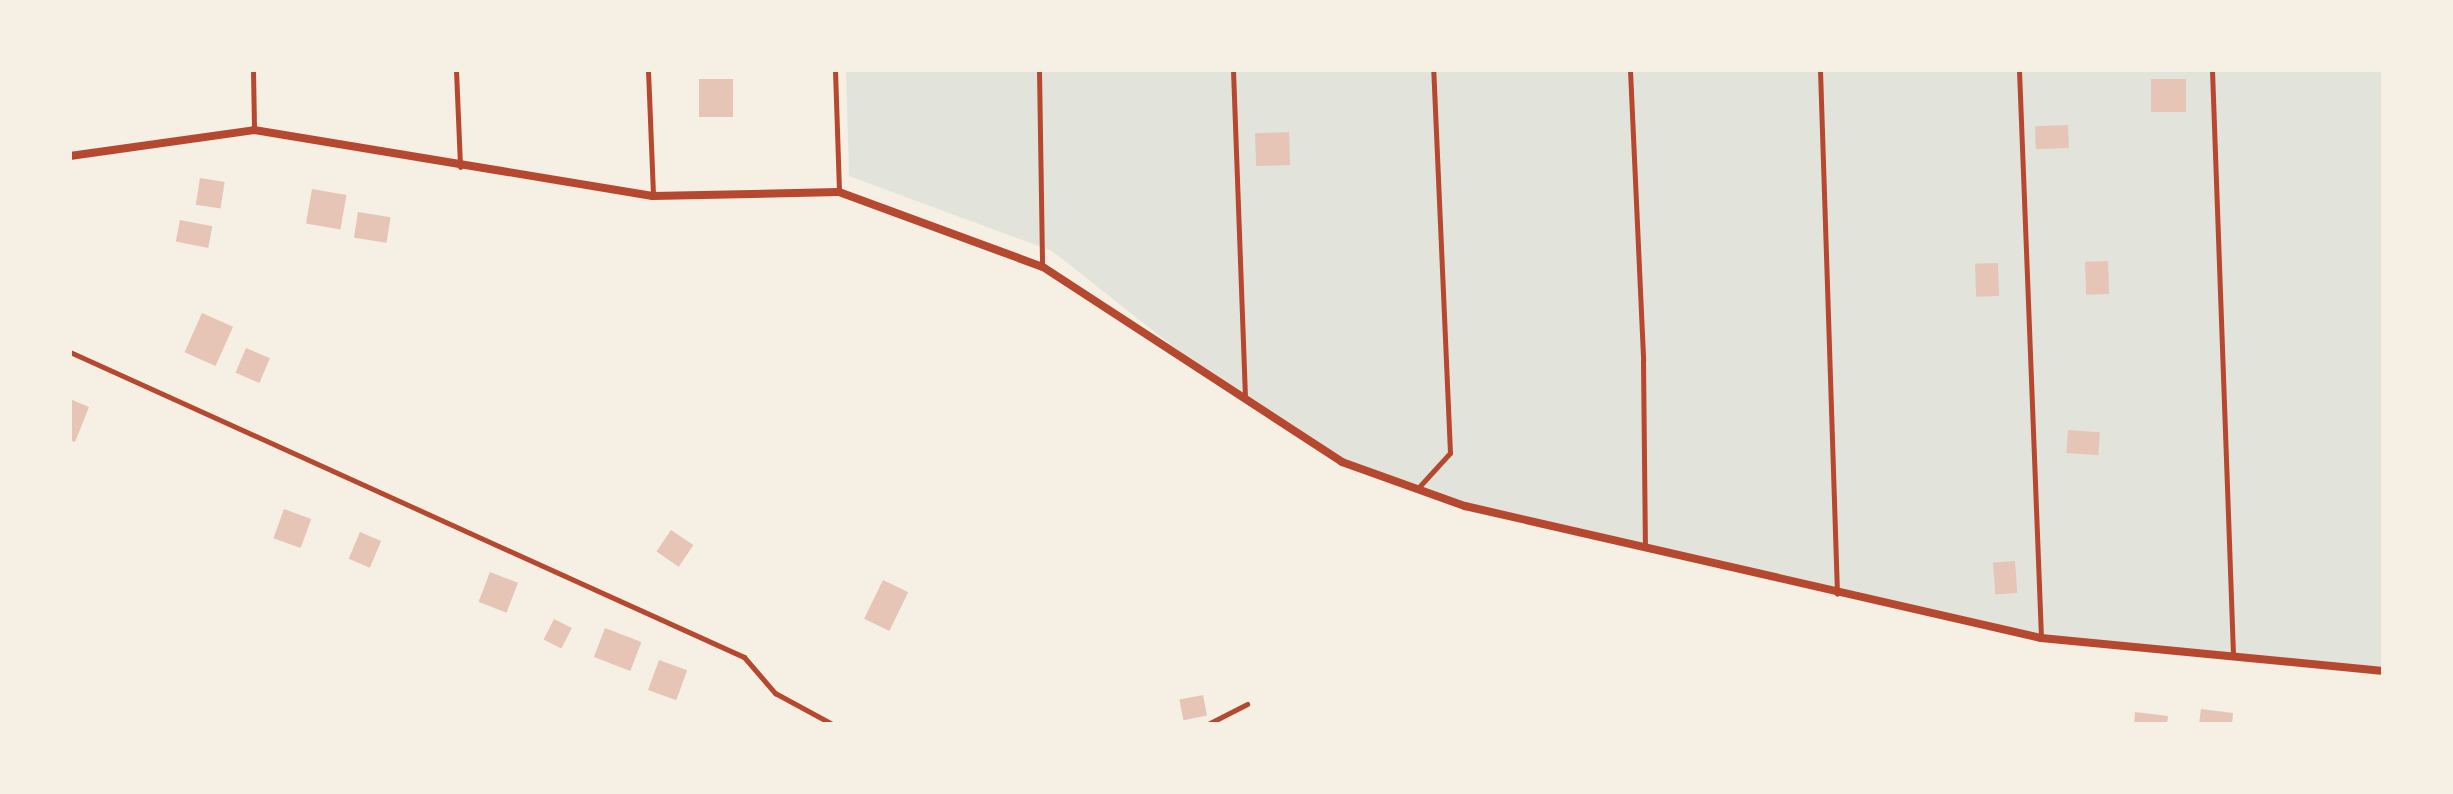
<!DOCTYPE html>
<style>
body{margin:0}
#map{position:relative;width:2453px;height:794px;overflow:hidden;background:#f6efe4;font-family:Barlow,sans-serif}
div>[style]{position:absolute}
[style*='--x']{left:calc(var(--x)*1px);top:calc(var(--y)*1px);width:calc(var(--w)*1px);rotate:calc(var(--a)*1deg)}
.green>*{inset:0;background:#e2e4dc}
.building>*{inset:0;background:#e6c5b7;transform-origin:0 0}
.service>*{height:5px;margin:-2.5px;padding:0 2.5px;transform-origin:2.5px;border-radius:2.5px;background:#b5482f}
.minor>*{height:8px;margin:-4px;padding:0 4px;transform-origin:4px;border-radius:4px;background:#b5482f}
span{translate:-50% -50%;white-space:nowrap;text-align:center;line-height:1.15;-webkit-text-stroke:7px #f6efe4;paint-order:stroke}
.frame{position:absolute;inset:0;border:72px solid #f6efe4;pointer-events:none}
</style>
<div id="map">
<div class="green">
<div style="clip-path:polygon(846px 70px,2383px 70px,2383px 671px,2041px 638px,1465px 506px,1342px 462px,1245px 403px,1052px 251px,849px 176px)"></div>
</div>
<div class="building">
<div style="left:699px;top:79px;width:34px;height:38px"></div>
<div style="left:2186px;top:79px;width:33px;height:35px;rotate:90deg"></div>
<div style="left:2068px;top:125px;width:23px;height:33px;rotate:88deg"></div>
<div style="left:1289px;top:132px;width:33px;height:34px;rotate:88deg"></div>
<div style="left:200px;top:178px;width:25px;height:27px;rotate:9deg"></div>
<div style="left:312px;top:189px;width:35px;height:35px;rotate:10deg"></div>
<div style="left:358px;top:212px;width:33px;height:26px;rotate:9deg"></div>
<div style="left:180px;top:220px;width:33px;height:22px;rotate:11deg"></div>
<div style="left:2108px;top:261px;width:33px;height:23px;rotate:88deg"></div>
<div style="left:1998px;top:263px;width:33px;height:23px;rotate:88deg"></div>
<div style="left:202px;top:313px;width:34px;height:43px;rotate:24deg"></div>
<div style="left:246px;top:348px;width:26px;height:27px;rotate:23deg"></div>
<div style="clip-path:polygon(70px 399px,89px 407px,75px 442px,70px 440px)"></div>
<div style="left:2068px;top:430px;width:32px;height:23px;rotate:4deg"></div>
<div style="left:284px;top:509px;width:29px;height:31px;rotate:20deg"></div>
<div style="left:671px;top:530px;width:27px;height:26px;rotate:34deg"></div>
<div style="left:360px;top:532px;width:23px;height:29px;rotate:23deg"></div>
<div style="left:2015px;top:561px;width:32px;height:22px;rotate:86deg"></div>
<div style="left:490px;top:572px;width:30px;height:32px;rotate:21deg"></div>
<div style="left:883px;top:580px;width:28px;height:43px;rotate:26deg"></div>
<div style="left:554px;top:619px;width:20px;height:23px;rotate:27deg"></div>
<div style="left:605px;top:628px;width:39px;height:31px;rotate:21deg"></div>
<div style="left:659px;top:660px;width:30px;height:32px;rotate:20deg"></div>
<div style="left:1203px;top:695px;width:21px;height:24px;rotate:79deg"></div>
<div style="clip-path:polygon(2201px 709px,2233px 713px,2232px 724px,2199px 724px)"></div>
<div style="clip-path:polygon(2135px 712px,2168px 716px,2167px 724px,2134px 724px)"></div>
</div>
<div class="service">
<div style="--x:253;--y:70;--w:60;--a:89"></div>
<div style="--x:456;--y:70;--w:97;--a:87.6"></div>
<div style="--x:648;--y:70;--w:125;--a:87.7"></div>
<div style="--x:835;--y:70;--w:121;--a:88.1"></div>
<div style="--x:1039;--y:70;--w:196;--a:89.1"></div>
<div style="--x:1233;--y:70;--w:328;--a:87.9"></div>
<div style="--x:1630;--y:70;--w:291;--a:87.4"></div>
<div style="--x:1643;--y:361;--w:186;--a:89.4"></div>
<div style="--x:1820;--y:70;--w:524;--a:88.14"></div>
<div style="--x:2019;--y:70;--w:567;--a:87.78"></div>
<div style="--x:2212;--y:70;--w:585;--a:87.94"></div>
<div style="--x:70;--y:352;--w:740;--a:24.35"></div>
<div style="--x:744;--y:657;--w:48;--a:49.3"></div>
<div style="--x:775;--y:693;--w:65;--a:28.5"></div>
<div style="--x:1418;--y:488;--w:47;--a:-47.6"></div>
<div style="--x:1450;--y:453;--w:383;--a:-92.5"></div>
<div style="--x:1208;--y:724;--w:44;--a:-27.1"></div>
</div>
<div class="minor">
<div style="--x:70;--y:156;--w:186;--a:-8"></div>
<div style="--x:254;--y:130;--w:404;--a:9.4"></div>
<div style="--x:653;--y:196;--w:186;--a:-1.2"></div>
<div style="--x:839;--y:192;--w:217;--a:20.2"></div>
<div style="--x:1043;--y:267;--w:357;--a:33.1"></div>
<div style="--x:1342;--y:462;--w:131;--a:19.7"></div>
<div style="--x:1465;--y:506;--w:591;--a:12.91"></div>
<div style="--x:2041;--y:638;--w:344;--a:5.5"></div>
</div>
<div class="frame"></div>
</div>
